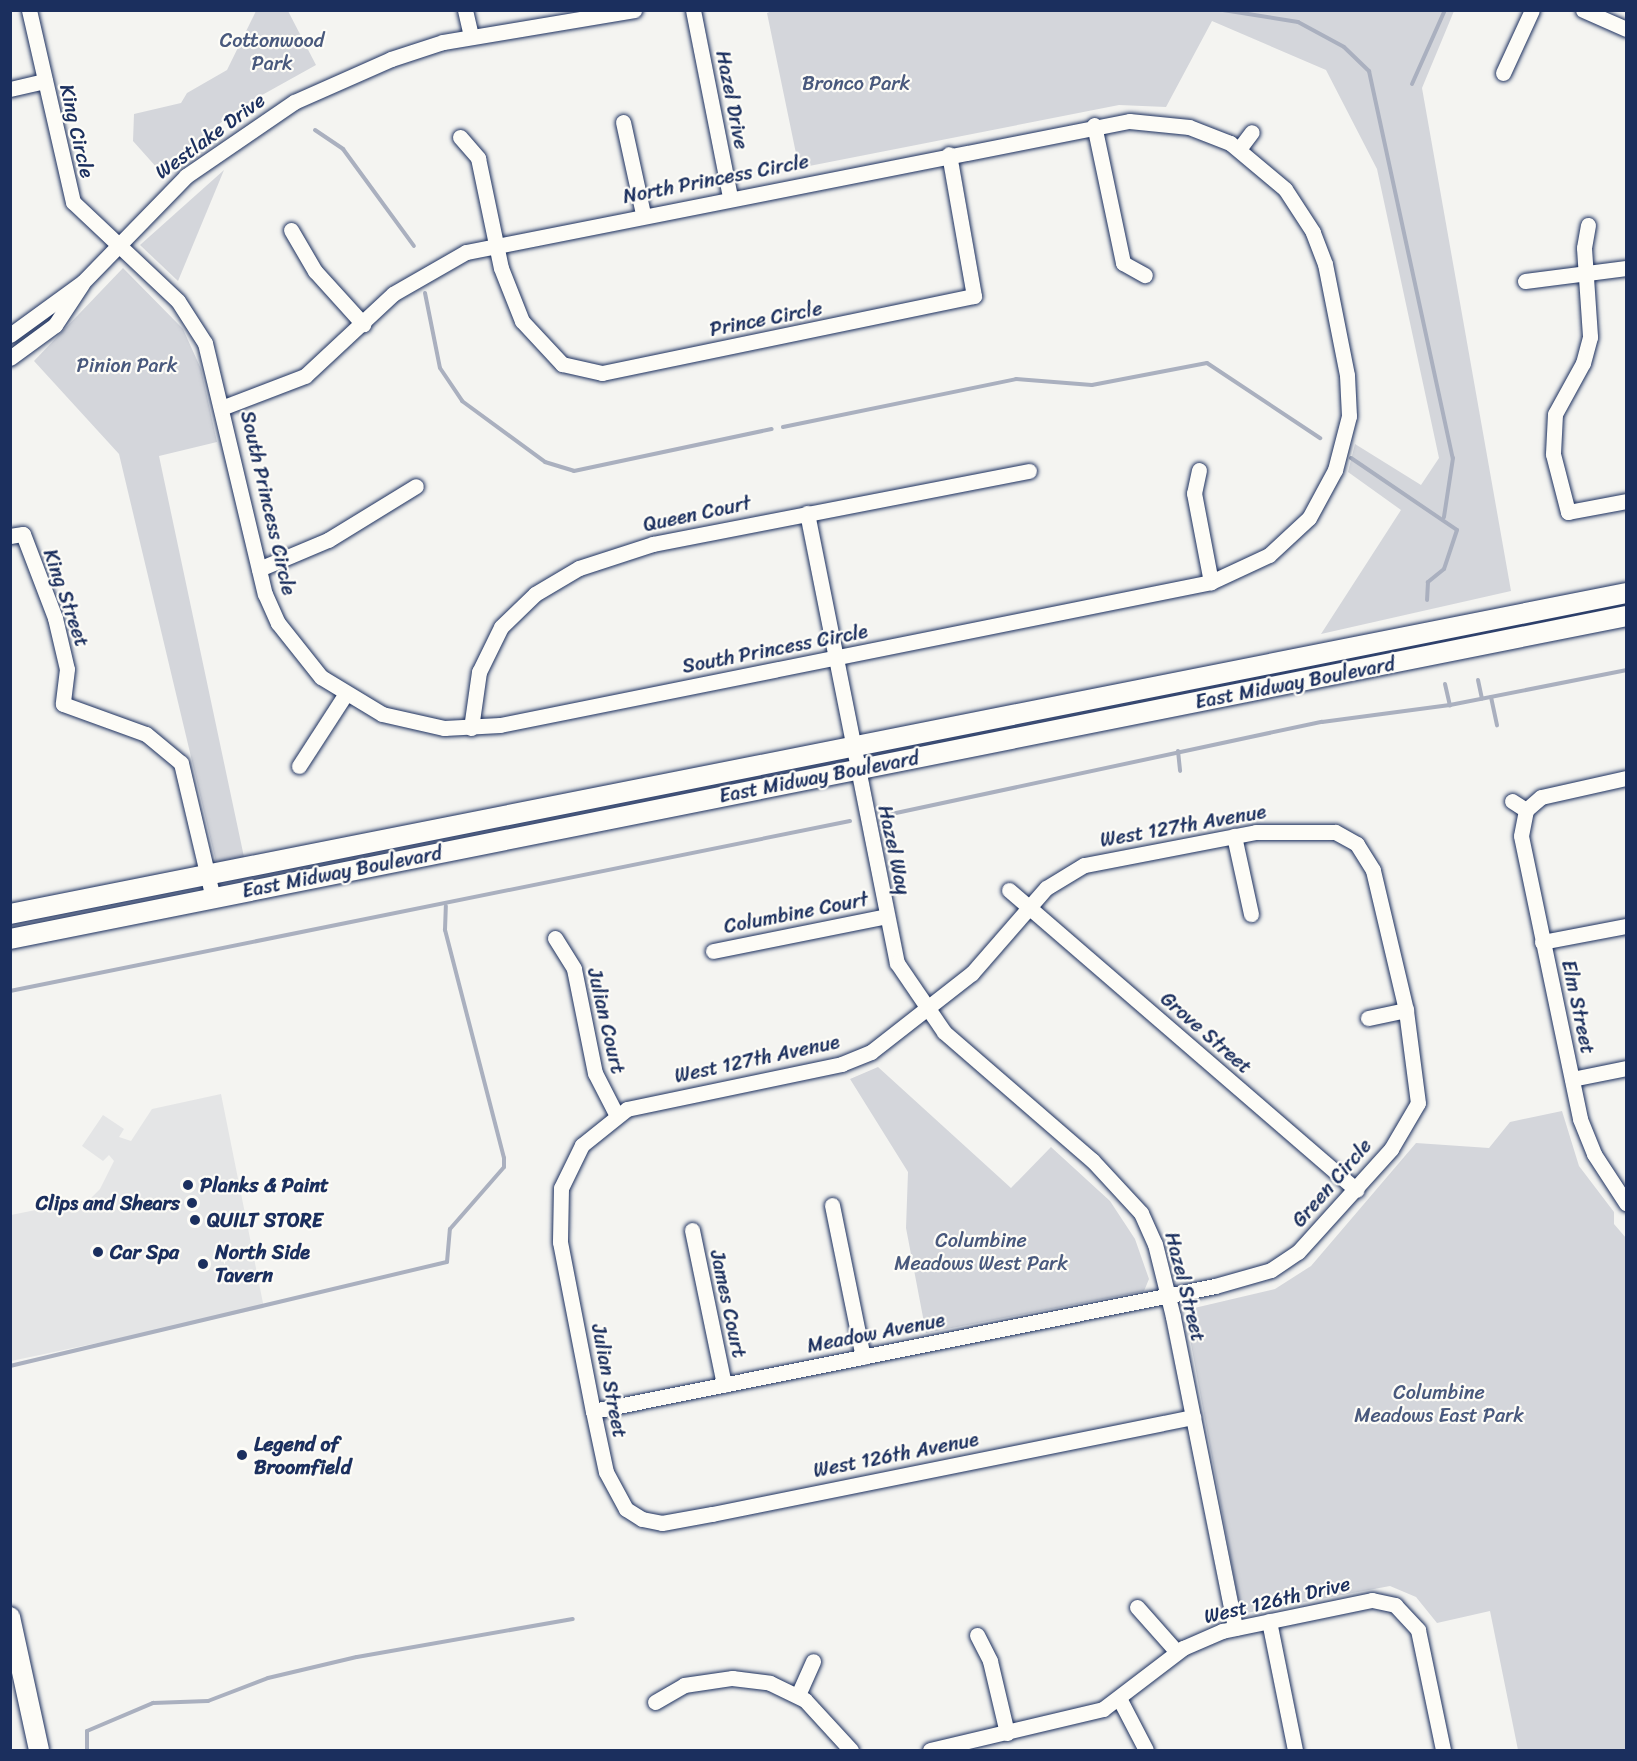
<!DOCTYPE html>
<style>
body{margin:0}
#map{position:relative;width:1637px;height:1761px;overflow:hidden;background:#f4f4f1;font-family:Sriracha,sans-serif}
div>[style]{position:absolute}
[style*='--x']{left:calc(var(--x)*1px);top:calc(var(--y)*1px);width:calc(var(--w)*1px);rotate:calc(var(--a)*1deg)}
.built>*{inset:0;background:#e4e5e6}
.green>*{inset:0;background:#d4d6db}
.stream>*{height:4px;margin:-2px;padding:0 2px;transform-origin:2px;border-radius:2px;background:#aab0bf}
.roads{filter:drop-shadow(0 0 2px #1b2f5e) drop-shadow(0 0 2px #1b2f5e)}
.minor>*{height:15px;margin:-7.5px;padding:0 7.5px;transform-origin:7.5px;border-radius:7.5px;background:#fdfcf7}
.major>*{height:20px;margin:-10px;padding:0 10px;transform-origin:10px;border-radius:10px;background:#fdfcf7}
.dots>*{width:16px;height:16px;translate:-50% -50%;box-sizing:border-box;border:3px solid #fdfcf7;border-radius:50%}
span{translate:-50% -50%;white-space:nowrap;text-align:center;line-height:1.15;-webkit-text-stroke:4.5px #fdfcf7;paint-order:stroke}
.park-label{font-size:20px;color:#49597d}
.street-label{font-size:20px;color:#1b2f5e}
.poi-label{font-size:20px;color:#1b2f5e;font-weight:700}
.left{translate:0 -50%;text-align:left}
.right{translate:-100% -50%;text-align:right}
.frame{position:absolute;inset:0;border:12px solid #1b2f5e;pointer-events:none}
</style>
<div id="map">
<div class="built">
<div style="clip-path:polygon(221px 1094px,264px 1308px,11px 1361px,11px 1215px,90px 1199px,100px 1189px,114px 1161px,109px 1155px,103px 1161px,82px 1146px,103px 1115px,124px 1129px,119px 1137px,131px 1141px,152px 1109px)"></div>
</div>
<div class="green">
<div style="clip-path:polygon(775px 10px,1454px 11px,1422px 88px,1511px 591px,1321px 634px,1401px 510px,1348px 472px,1355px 444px,1421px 485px,1439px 458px,1377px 169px,1326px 70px,1212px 21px,1166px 107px,1119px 105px,799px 168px,767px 13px)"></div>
<div style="clip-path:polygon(256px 11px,288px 11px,316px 65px,246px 104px,158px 169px,133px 141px,134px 114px,181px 103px,187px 93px,227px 70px)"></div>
<div style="clip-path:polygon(224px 170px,178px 281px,140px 245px)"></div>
<div style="clip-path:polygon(123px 268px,183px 329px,201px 369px,217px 442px,159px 456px,244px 857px,216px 862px,119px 454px,34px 361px)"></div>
<div style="clip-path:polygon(878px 1067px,1011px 1188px,1051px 1147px,1110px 1201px,1135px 1239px,1149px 1279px,1144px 1291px,926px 1333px,906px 1228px,908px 1172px,850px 1079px)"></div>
<div style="clip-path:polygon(1562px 1111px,1579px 1166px,1614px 1212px,1614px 1224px,1626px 1238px,1626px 1750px,1518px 1750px,1490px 1611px,1437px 1623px,1416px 1597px,1390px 1586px,1241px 1614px,1186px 1317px,1190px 1309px,1275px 1289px,1311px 1266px,1416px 1143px,1489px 1148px,1510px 1122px)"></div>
</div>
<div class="stream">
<div style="--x:1223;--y:10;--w:76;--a:9.1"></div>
<div style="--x:1298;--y:22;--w:52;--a:28.5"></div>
<div style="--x:1344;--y:47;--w:35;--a:44"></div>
<div style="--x:1369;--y:71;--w:396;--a:77.8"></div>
<div style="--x:1453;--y:458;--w:60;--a:98.7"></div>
<div style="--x:1412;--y:84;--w:81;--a:-66"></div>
<div style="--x:315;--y:130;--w:34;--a:34"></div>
<div style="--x:343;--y:149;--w:120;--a:53.8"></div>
<div style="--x:425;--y:293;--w:76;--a:78.7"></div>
<div style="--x:440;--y:368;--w:40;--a:56"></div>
<div style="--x:462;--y:401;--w:103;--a:36.3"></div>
<div style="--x:545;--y:462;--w:30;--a:17"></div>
<div style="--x:574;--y:471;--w:202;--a:-12"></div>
<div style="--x:783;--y:427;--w:238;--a:-11.6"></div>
<div style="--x:1016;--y:379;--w:76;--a:4.5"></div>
<div style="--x:1092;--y:385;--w:117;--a:-10.8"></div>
<div style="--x:1207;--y:363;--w:136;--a:33.6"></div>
<div style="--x:1351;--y:458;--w:128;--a:34.2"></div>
<div style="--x:1457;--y:530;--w:41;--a:108.4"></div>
<div style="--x:1444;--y:569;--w:21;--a:141"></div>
<div style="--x:1428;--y:582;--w:18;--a:93"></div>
<div style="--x:1478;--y:680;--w:19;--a:78"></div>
<div style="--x:1445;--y:684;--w:22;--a:77"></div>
<div style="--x:1491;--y:697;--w:29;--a:78"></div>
<div style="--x:1178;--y:751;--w:20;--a:84"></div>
<div style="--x:882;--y:816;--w:450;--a:-12.1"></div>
<div style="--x:1322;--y:722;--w:129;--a:-7.6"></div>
<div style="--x:1450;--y:705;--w:179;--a:-11.2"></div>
<div style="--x:10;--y:991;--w:857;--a:-11.44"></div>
<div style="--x:10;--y:1366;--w:449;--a:-13.4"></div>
<div style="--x:447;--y:1262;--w:33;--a:-85"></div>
<div style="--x:450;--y:1229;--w:82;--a:-48.9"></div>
<div style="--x:504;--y:1167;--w:9;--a:-90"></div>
<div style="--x:504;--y:1158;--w:236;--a:-104.5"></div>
<div style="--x:445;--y:930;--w:24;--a:-88"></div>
<div style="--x:87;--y:1750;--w:19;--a:-90"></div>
<div style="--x:87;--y:1731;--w:72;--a:-23"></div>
<div style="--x:153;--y:1703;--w:55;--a:-2.1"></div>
<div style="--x:208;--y:1701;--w:64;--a:-21"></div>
<div style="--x:268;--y:1678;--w:91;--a:-13.3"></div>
<div style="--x:357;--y:1657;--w:219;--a:-10"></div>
</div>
<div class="roads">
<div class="minor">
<div style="--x:29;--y:10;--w:197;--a:77.1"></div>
<div style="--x:73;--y:202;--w:144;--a:43.3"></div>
<div style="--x:178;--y:301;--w:50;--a:57.3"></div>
<div style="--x:205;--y:343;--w:258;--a:76.6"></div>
<div style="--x:265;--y:594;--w:32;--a:66"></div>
<div style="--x:278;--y:623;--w:69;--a:51.5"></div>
<div style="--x:321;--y:677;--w:71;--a:31.2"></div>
<div style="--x:382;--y:714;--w:64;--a:12.7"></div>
<div style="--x:444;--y:728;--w:56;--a:-3.1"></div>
<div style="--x:500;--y:725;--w:725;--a:-11.37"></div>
<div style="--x:1211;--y:582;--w:64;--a:-25"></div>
<div style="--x:1269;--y:555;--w:54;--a:-42.8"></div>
<div style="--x:1309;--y:518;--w:55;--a:-61.6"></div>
<div style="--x:1335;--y:470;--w:56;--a:-75.5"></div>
<div style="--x:1349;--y:416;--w:41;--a:-92.8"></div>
<div style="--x:1347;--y:375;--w:113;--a:-101.2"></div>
<div style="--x:1325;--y:264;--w:34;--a:-111"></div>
<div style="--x:1313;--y:232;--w:51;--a:-123.1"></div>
<div style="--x:1285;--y:189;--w:72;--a:-140.1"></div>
<div style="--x:1230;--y:143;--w:44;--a:-158.7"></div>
<div style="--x:1189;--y:127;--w:60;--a:-174.3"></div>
<div style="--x:1129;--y:121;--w:676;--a:168.82"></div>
<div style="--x:466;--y:252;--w:84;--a:150.1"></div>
<div style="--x:393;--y:294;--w:120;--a:137"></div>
<div style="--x:305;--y:376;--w:87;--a:159.1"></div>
<div style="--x:465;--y:10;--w:27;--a:77"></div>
<div style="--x:693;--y:10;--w:191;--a:78.8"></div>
<div style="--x:1583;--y:10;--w:47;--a:23.8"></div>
<div style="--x:1503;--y:73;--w:69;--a:-65.3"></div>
<div style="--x:10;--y:89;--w:36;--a:-13"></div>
<div style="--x:623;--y:122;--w:94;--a:77.7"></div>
<div style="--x:1094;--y:125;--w:141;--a:78.1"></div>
<div style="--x:1123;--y:263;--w:25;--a:29"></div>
<div style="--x:460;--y:137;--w:28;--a:49"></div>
<div style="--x:478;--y:158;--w:112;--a:78.2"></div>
<div style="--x:501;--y:268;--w:57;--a:68.4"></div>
<div style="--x:522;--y:321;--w:59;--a:47.1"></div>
<div style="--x:562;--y:364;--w:41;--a:12.7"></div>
<div style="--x:602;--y:373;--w:380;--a:-11.7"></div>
<div style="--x:974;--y:296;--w:144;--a:-100"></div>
<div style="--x:1239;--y:149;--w:21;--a:-53"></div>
<div style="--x:1588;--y:225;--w:23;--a:100"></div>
<div style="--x:1584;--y:248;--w:89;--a:86.1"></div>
<div style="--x:1590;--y:337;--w:27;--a:105"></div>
<div style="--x:1583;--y:363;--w:58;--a:118.8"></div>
<div style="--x:1555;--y:414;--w:40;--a:92.9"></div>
<div style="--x:1553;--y:454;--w:60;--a:75.5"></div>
<div style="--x:1568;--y:512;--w:59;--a:-10.7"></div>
<div style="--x:291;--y:230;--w:48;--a:59.7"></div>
<div style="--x:315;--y:271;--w:72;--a:47.8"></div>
<div style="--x:1525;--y:281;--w:102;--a:-7.3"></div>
<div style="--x:10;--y:335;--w:90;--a:-36"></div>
<div style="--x:83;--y:282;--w:148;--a:-45.8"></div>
<div style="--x:186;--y:176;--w:131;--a:-34.4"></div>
<div style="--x:294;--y:102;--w:106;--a:-23.9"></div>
<div style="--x:391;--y:59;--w:55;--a:-18.1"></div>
<div style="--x:443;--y:42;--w:194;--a:-9.5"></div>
<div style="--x:10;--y:358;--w:56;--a:-36.3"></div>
<div style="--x:55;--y:325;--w:49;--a:-56.6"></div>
<div style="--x:1199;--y:470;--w:24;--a:102"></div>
<div style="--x:1194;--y:493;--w:91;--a:79.2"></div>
<div style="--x:807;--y:513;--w:459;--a:78.7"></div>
<div style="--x:897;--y:963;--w:83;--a:55.7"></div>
<div style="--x:944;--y:1032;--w:196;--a:40.9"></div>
<div style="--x:1092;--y:1160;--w:72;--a:47.2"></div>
<div style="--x:1141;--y:1213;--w:34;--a:66"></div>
<div style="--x:1155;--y:1244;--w:75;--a:76.1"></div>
<div style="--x:1173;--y:1317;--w:317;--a:78.7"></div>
<div style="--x:10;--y:536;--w:13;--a:-9"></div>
<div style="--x:23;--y:534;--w:90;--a:69.1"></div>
<div style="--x:55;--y:618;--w:52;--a:76.8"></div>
<div style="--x:67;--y:669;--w:35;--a:97"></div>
<div style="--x:63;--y:704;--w:88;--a:19.9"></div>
<div style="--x:146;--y:734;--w:45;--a:39.6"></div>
<div style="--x:181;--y:763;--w:139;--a:76.7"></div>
<div style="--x:259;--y:569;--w:75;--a:-22.8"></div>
<div style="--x:328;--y:540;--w:103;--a:-31.5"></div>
<div style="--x:471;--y:728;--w:57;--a:-81.9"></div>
<div style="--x:479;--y:672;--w:50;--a:-63.9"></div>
<div style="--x:501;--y:627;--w:47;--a:-44.1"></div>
<div style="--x:535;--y:594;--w:51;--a:-30.6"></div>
<div style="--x:579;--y:568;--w:78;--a:-18"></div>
<div style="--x:653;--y:544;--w:383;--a:-11"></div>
<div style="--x:299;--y:766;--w:85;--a:-57.1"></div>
<div style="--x:1626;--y:778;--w:87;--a:167.4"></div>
<div style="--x:1541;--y:797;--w:20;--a:139"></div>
<div style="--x:1526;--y:810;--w:26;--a:101"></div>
<div style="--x:1521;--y:836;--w:289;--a:78.2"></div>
<div style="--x:1580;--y:1119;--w:38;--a:68"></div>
<div style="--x:1594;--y:1154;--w:59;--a:56.9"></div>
<div style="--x:1512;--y:801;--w:17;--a:33"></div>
<div style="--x:1234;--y:836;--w:80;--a:77.7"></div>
<div style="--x:1009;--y:890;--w:459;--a:40.8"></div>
<div style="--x:555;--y:938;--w:36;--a:58"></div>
<div style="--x:574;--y:969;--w:106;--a:78.6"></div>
<div style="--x:595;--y:1073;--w:46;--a:62.9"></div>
<div style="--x:1542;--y:942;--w:86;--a:-10.8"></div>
<div style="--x:713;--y:951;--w:177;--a:-11.4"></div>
<div style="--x:1368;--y:1018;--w:39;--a:-12"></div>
<div style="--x:1572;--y:1079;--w:55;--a:-11.5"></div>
<div style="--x:832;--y:1205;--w:155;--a:78.5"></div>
<div style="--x:692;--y:1230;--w:158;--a:78.3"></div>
<div style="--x:593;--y:1411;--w:634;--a:-11.36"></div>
<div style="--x:1215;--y:1286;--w:58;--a:-15.9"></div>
<div style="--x:1271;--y:1270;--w:32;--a:-34"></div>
<div style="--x:1298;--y:1252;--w:139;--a:-47.9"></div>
<div style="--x:1391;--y:1149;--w:53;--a:-59.6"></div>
<div style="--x:1418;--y:1103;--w:94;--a:-97.4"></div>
<div style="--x:1406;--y:1010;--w:144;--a:-103.3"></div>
<div style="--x:1373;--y:870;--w:31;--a:-122"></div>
<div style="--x:1357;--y:844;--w:25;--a:-151"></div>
<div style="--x:1335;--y:832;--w:79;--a:180"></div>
<div style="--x:1256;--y:832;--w:175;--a:169.1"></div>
<div style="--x:1084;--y:865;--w:44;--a:148.8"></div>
<div style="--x:1046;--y:888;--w:113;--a:131"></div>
<div style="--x:972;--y:973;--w:128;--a:142"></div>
<div style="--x:871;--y:1052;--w:31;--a:158"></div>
<div style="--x:842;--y:1064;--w:220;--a:168.2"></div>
<div style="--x:627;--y:1109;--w:58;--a:141.3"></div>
<div style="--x:582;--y:1145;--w:48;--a:116"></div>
<div style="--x:561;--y:1188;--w:54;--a:91.1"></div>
<div style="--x:560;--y:1242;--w:172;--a:79"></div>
<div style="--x:593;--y:1411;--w:62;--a:78"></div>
<div style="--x:606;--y:1472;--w:42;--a:61.6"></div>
<div style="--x:626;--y:1509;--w:19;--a:32"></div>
<div style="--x:642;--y:1519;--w:20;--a:11"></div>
<div style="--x:662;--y:1523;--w:51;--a:-10.2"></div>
<div style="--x:712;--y:1514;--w:491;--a:-11.4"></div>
<div style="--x:1137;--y:1607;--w:60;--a:48.4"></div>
<div style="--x:1269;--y:1621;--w:132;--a:78.6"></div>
<div style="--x:977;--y:1635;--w:29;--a:63"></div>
<div style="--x:990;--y:1661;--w:74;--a:76.7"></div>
<div style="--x:798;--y:1695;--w:37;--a:-66"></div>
<div style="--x:1120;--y:1700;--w:56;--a:62.5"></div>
<div style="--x:655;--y:1702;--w:34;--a:-30"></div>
<div style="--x:684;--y:1685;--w:49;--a:-8.3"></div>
<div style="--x:732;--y:1678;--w:38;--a:7"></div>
<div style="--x:770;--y:1683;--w:39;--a:26"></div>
<div style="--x:805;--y:1700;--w:68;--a:47.4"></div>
<div style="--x:930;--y:1750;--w:178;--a:-13.3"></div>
<div style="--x:1103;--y:1709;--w:101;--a:-37.3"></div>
<div style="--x:1183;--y:1648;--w:43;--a:-23.6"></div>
<div style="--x:1222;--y:1631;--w:153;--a:-11.7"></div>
<div style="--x:1372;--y:1600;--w:24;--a:12"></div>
<div style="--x:1395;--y:1605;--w:34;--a:47"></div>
<div style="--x:1418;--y:1630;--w:123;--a:78.2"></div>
</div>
<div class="major">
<div style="--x:10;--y:914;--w:1648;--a:-11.23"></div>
<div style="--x:10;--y:939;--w:1648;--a:-11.3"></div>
<div style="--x:10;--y:1617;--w:136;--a:77.7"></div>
</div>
</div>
<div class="dots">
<div style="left:188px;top:1185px;background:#1b2f5e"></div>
<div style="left:192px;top:1203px;background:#1b2f5e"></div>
<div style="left:195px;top:1220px;background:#1b2f5e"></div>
<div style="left:98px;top:1252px;background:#1b2f5e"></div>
<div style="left:203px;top:1264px;background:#1b2f5e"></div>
<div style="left:242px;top:1455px;background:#1b2f5e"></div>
</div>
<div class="park-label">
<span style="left:272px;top:52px">Cottonwood<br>Park</span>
<span style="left:856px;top:83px">Bronco Park</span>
<span style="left:127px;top:365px">Pinion Park</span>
<span style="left:981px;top:1252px">Columbine<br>Meadows West Park</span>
<span style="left:1439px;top:1404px">Columbine<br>Meadows East Park</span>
</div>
<div class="street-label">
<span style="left:732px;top:100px;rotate:79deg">Hazel Drive</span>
<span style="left:77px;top:131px;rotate:77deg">King Circle</span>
<span style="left:210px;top:136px;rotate:-36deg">Westlake Drive</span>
<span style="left:716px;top:179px;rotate:-11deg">North Princess Circle</span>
<span style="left:766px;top:319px;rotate:-11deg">Prince Circle</span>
<span style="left:268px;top:503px;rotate:77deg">South Princess Circle</span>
<span style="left:697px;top:514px;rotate:-12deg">Queen Court</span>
<span style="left:66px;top:598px;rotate:71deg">King Street</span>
<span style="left:775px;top:649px;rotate:-11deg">South Princess Circle</span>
<span style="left:1295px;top:683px;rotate:-11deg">East Midway Boulevard</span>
<span style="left:819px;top:777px;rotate:-11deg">East Midway Boulevard</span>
<span style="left:1183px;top:826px;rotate:-10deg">West 127th Avenue</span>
<span style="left:894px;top:850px;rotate:78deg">Hazel Way</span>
<span style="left:342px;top:872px;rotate:-11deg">East Midway Boulevard</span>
<span style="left:796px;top:913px;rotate:-11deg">Columbine Court</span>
<span style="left:1578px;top:1007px;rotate:78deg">Elm Street</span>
<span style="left:606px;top:1021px;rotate:77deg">Julian Court</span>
<span style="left:1206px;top:1033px;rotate:41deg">Grove Street</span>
<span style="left:757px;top:1059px;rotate:-12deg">West 127th Avenue</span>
<span style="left:1332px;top:1183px;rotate:-49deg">Green Circle</span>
<span style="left:1185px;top:1287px;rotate:76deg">Hazel Street</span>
<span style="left:728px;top:1304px;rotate:78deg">James Court</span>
<span style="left:876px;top:1333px;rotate:-11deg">Meadow Avenue</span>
<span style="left:609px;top:1381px;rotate:79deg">Julian Street</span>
<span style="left:896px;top:1455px;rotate:-11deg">West 126th Avenue</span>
<span style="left:1277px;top:1600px;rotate:-13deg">West 126th Drive</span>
</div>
<div class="poi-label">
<span class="left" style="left:200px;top:1185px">Planks &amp; Paint</span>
<span class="right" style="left:180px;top:1203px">Clips and Shears</span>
<span class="left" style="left:207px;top:1220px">QUILT STORE</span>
<span class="left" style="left:110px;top:1252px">Car Spa</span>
<span class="left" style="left:215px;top:1264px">North Side<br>Tavern</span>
<span class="left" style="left:254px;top:1456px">Legend of<br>Broomfield</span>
</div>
<div class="frame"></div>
</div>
